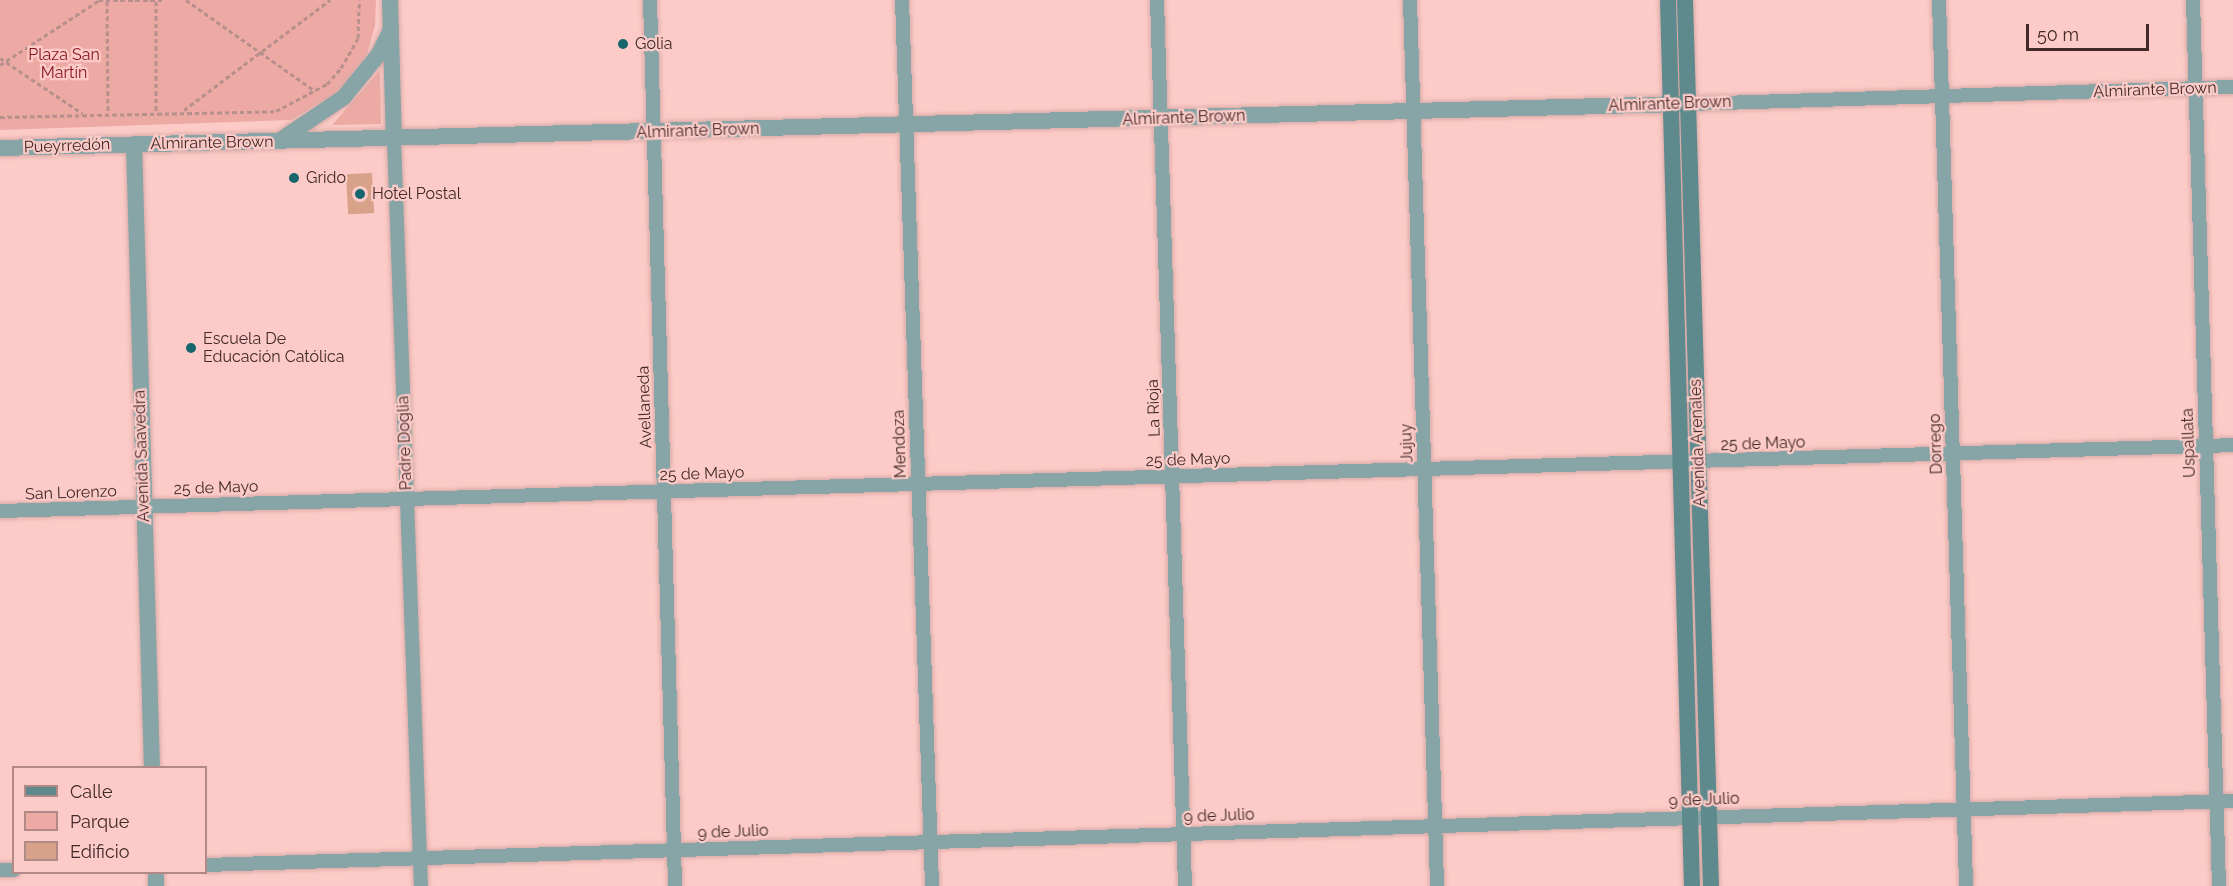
<!DOCTYPE html>
<meta charset="utf-8">
<style>
body{margin:0}
#map{position:relative;width:2233px;height:886px;overflow:hidden;background:#fdcbc7;font-family:Raleway,sans-serif}
div>[style]{position:absolute}
[style*='--x']{left:calc(var(--x)*1px);top:calc(var(--y)*1px);width:calc(var(--w)*1px);rotate:calc(var(--a)*1deg)}
.green>*{inset:0;background:#edaaa5}
.building>*{inset:0;background:#d7a18a;transform-origin:0 0}
.path>*{height:3px;margin-top:-1.5px;transform-origin:0;background:repeating-linear-gradient(90deg,#b78f8c 0 4.5px,transparent 0 7.5px)}
.roads{filter:drop-shadow(0 0 2px #d7aba7) drop-shadow(0 0 2px #d7aba7)}
.minor>*{height:14px;margin:-7px;padding:0 7px;transform-origin:7px;border-radius:7px;background:#87a4a7}
.tertiary>*{height:16px;margin:-8px;padding:0 8px;transform-origin:8px;border-radius:8px;background:#87a4a7}
.secondary>*{height:16px;margin:-8px;padding:0 8px;transform-origin:8px;border-radius:8px;background:#5e8a8e}
.dots>*{width:16px;height:16px;translate:-50% -50%;box-sizing:border-box;border:3px solid #fdcbc7;border-radius:50%}
span{translate:-50% -50%;white-space:nowrap;text-align:center;line-height:1.15;-webkit-text-stroke:4.5px #fdcbc7;paint-order:stroke}
.poi-label{font-size:16px;color:#402927}
.left{translate:0 -50%;text-align:left}
.park-label{font-size:16px;color:#85131b}
.street-label{font-size:16px;color:#402927}
.legend{position:absolute;left:12px;top:766px;width:195px;height:108px;box-sizing:border-box;background:#fdcbc7;border:2px solid #b18a87;margin:0;padding:8px 10px;list-style:none;font-size:18px;color:#402927}
.legend li{display:flex;align-items:center;gap:12px;height:30px}
.legend b{width:30px;border:2px solid #b18a87}
.scale{position:absolute;left:2026px;top:24px;width:123px;height:27px;box-sizing:border-box;border:3px solid #402927;border-top:0;padding-left:8px;font-size:18px;line-height:21px;white-space:nowrap;color:#402927;-webkit-text-stroke:4px #fdcbc7;paint-order:stroke}
</style>
<div id="map">
<div class="green">
<div style="clip-path:polygon(0 0,376px 0,375px 26px,367px 54px,343px 89px,291px 120px,0 130px)"></div>
<div style="clip-path:polygon(380px 70px,381px 124px,332px 125px)"></div>
</div>
<div class="building">
<div style="left:372px;top:173px;width:40px;height:26px;rotate:87deg"></div>
</div>
<div class="path">
<div style="--x:98;--y:0;--w:65;--a:0"></div>
<div style="--x:186;--y:0;--w:158;--a:35.2"></div>
<div style="--x:107;--y:1;--w:112;--a:89.5"></div>
<div style="--x:156;--y:1;--w:111;--a:90"></div>
<div style="--x:0;--y:58;--w:99;--a:33.9"></div>
<div style="--x:0;--y:65;--w:117;--a:-33.1"></div>
<div style="--x:184;--y:110;--w:183;--a:-37"></div>
<div style="--x:0;--y:117;--w:276;--a:-1.2"></div>
<div style="--x:276;--y:111;--w:58;--a:-27.9"></div>
<div style="--x:327;--y:84;--w:21;--a:-49"></div>
<div style="--x:341;--y:68;--w:34;--a:-60"></div>
<div style="--x:358;--y:38;--w:38;--a:-88"></div>
</div>
<div class="roads">
<div class="minor">
<div style="--x:650;--y:0;--w:886;--a:88.38"></div>
<div style="--x:902;--y:0;--w:887;--a:88.06"></div>
<div style="--x:1157;--y:0;--w:886;--a:88.19"></div>
<div style="--x:1410;--y:0;--w:886;--a:88.25"></div>
<div style="--x:1939;--y:0;--w:886;--a:88.25"></div>
<div style="--x:2193;--y:0;--w:886;--a:88.32"></div>
<div style="--x:1689;--y:104;--w:544;--a:-1.79"></div>
<div style="--x:394;--y:140;--w:746;--a:87.93"></div>
<div style="--x:0;--y:511;--w:2234;--a:-1.69"></div>
<div style="--x:206;--y:865;--w:2028;--a:-1.81"></div>
<div style="--x:0;--y:870;--w:14;--a:0"></div>
</div>
<div class="tertiary">
<div style="--x:390;--y:0;--w:140;--a:88.4"></div>
<div style="--x:279;--y:141;--w:78;--a:-34.1"></div>
<div style="--x:344;--y:97;--w:55;--a:-50.9"></div>
<div style="--x:379;--y:54;--w:28;--a:-64"></div>
<div style="--x:134;--y:144;--w:624;--a:88.35"></div>
<div style="--x:0;--y:148;--w:1686;--a:-1.5"></div>
<div style="--x:156;--y:872;--w:14;--a:90"></div>
</div>
<div class="secondary">
<div style="--x:1668;--y:0;--w:886;--a:88.45"></div>
<div style="--x:1685;--y:0;--w:886;--a:88.32"></div>
</div>
</div>
<div class="dots">
<div style="left:623px;top:44px;background:#18666d"></div>
<div style="left:294px;top:178px;background:#18666d"></div>
<div style="left:360px;top:194px;background:#18666d"></div>
<div style="left:191px;top:348px;background:#18666d"></div>
</div>
<div class="poi-label">
<span class="left" style="left:635px;top:44px">Golia</span>
<span class="left" style="left:306px;top:178px">Grido</span>
<span class="left" style="left:372px;top:194px">Hotel Postal</span>
<span class="left" style="left:203px;top:348px">Escuela De<br>Educación Católica</span>
</div>
<div class="park-label">
<span style="left:64px;top:64px">Plaza San<br>Martín</span>
</div>
<div class="street-label">
<span style="left:2155px;top:90px;rotate:-2deg">Almirante Brown</span>
<span style="left:1670px;top:104px;rotate:-2deg">Almirante Brown</span>
<span style="left:1184px;top:118px;rotate:-2deg">Almirante Brown</span>
<span style="left:698px;top:131px;rotate:-2deg">Almirante Brown</span>
<span style="left:212px;top:143px;rotate:-1deg">Almirante Brown</span>
<span style="left:67px;top:146px;rotate:-2deg">Pueyrredón</span>
<span style="left:645px;top:407px;rotate:-92deg">Avellaneda</span>
<span style="left:1154px;top:408px;rotate:-92deg">La Rioja</span>
<span style="left:405px;top:443px;rotate:-92deg">Padre Doglia</span>
<span style="left:1407px;top:443px;rotate:-92deg">Jujuy</span>
<span style="left:1698px;top:443px;rotate:-92deg">Avenida Arenales</span>
<span style="left:2189px;top:443px;rotate:-92deg">Uspallata</span>
<span style="left:900px;top:444px;rotate:-92deg">Mendoza</span>
<span style="left:1763px;top:444px;rotate:-2deg">25 de Mayo</span>
<span style="left:1936px;top:444px;rotate:-92deg">Dorrego</span>
<span style="left:142px;top:456px;rotate:-92deg">Avenida Saavedra</span>
<span style="left:1188px;top:460px;rotate:-2deg">25 de Mayo</span>
<span style="left:702px;top:474px;rotate:-2deg">25 de Mayo</span>
<span style="left:216px;top:488px;rotate:-2deg">25 de Mayo</span>
<span style="left:71px;top:493px;rotate:-2deg">San Lorenzo</span>
<span style="left:1704px;top:800px;rotate:-2deg">9 de Julio</span>
<span style="left:1219px;top:816px;rotate:-2deg">9 de Julio</span>
<span style="left:733px;top:832px;rotate:-2deg">9 de Julio</span>
</div>
<ul class="legend">
<li><b style="height:8px;background:#5e8a8e"></b>Calle</li>
<li><b style="height:16px;background:#edaaa5"></b>Parque</li>
<li><b style="height:16px;background:#d7a18a"></b>Edificio</li>
</ul>
<div class="scale">50 m</div>
</div>
